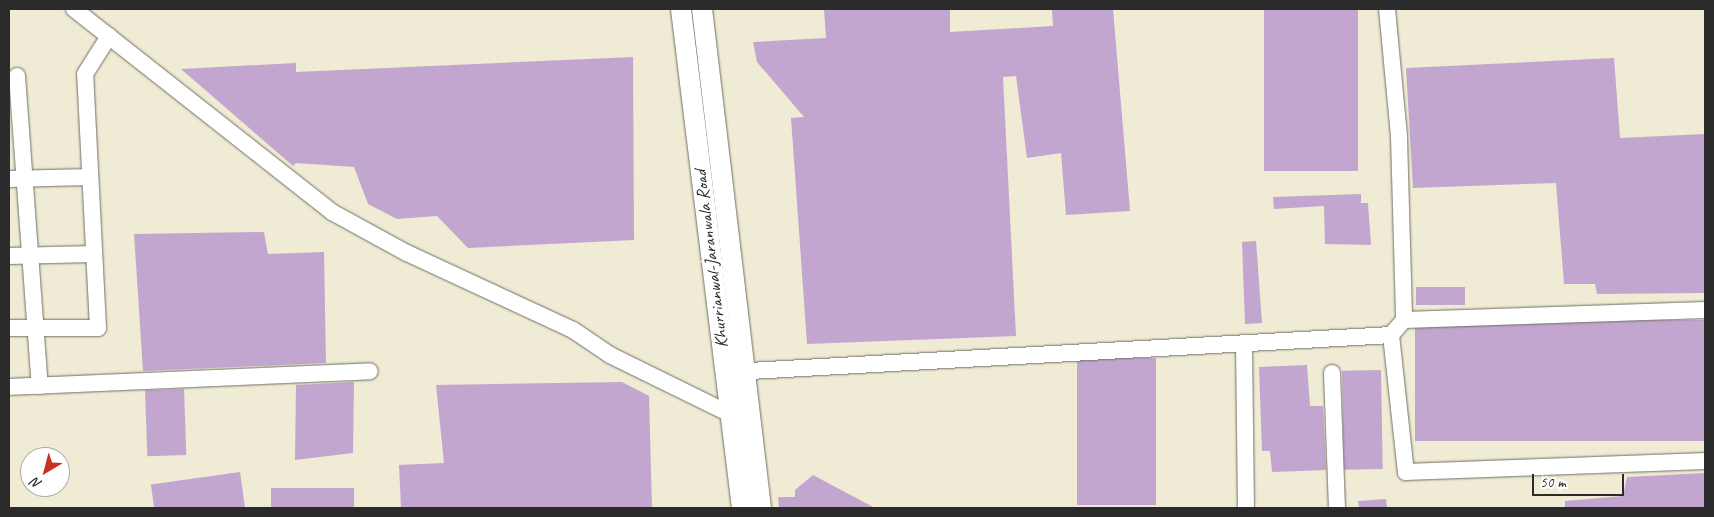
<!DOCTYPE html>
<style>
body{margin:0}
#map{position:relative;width:1714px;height:517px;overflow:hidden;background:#efebd4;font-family:Caveat,sans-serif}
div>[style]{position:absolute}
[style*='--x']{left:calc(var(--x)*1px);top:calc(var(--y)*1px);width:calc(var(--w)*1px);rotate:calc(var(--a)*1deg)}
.building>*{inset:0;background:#c3a6cf;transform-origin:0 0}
.roads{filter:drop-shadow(0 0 1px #706e66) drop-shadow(0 0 1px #706e66)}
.minor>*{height:16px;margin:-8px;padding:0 8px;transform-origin:8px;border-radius:8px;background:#fff}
.major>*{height:20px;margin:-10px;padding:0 10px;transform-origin:10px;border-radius:10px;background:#fff}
span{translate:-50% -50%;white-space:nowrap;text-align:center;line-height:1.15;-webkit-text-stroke:4.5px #fff;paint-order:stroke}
.street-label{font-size:18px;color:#2b2b2b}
.frame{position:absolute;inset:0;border:10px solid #2b2b2b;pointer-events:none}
.north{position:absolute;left:20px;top:447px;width:50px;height:50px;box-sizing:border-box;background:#fff;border:1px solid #aaa;border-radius:50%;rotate:217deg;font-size:14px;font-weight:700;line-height:20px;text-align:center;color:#2b2b2b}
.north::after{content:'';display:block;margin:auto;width:18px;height:22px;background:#c8321e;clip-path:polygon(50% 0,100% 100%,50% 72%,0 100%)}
.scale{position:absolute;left:1532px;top:474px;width:92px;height:22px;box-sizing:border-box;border:2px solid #2b2b2b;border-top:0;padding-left:6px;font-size:15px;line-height:18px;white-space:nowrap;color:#2b2b2b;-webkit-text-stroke:4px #fff;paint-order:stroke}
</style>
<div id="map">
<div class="building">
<div style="clip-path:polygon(824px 9px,950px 9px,950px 32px,1053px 26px,1052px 9px,1113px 9px,1130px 211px,1066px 215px,1061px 153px,1027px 158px,1016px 76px,1003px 77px,1016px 336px,807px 344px,791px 118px,804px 117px,757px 62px,753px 42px,826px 38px)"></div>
<div style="left:1264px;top:9px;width:94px;height:162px"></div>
<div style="clip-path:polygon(633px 57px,634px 240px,468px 248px,437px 216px,397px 219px,368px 204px,354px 167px,296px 163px,293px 166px,181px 69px,296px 63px,296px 72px)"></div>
<div style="clip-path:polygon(1614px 58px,1620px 138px,1705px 134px,1705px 293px,1597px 294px,1595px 284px,1564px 284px,1556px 183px,1413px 188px,1406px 68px)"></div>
<div style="clip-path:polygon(1361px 194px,1361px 203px,1368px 203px,1371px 245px,1325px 244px,1324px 206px,1274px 209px,1273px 197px)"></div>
<div style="clip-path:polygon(264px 232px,268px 254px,324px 252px,326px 363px,143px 371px,134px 234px)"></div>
<div style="clip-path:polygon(1256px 241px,1262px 323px,1245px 324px,1242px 242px)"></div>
<div style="left:1416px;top:287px;width:49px;height:18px"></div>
<div style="left:1705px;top:320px;width:121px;height:290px;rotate:90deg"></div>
<div style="left:1156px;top:358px;width:147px;height:79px;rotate:90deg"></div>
<div style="clip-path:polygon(1307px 365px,1310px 406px,1323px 406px,1326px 470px,1272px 472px,1270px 451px,1262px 451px,1259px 367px)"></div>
<div style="left:1381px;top:370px;width:99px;height:39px;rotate:89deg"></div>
<div style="clip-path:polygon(354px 382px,353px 453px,295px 460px,296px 385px)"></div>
<div style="clip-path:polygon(622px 382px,649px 396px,652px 508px,401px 508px,399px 465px,444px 463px,436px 385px)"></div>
<div style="left:184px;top:389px;width:66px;height:39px;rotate:88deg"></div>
<div style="left:240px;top:472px;width:36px;height:90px;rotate:82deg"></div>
<div style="clip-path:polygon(1705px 473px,1705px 508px,1565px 508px,1565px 501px,1623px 496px,1627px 477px)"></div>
<div style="clip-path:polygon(813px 475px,875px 508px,779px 508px,778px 497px,795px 497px,795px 490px)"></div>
<div style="left:271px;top:488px;width:83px;height:20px"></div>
<div style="clip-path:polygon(1386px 499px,1387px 508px,1359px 508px,1358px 501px)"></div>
</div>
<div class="roads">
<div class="minor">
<div style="--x:74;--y:9;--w:328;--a:38.2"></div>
<div style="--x:332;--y:212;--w:85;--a:28.7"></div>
<div style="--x:407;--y:253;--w:183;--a:24.9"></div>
<div style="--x:573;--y:330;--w:45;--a:34"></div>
<div style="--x:610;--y:355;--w:134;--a:26.2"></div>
<div style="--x:1387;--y:9;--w:129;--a:84.6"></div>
<div style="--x:1399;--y:137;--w:183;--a:88.4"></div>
<div style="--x:17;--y:76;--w:311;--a:85.8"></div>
<div style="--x:9;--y:179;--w:81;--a:-1.4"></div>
<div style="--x:9;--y:256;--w:85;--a:-1.3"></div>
<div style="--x:1705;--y:310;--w:301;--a:178.1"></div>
<div style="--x:1404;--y:320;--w:20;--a:131"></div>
<div style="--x:1391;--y:335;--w:138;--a:83.8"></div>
<div style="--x:1406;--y:472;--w:299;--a:-2.1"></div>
<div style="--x:9;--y:328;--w:89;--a:0"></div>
<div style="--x:98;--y:328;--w:254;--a:-92.9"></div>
<div style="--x:85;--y:74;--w:45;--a:-57.7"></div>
<div style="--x:1244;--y:346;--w:162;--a:89.3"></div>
<div style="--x:732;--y:372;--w:660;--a:-3.21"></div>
<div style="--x:1332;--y:373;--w:135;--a:87.9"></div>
<div style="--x:9;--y:387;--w:361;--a:-2.5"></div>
</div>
<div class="major">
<div style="--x:681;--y:9;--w:503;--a:83.03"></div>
<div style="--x:702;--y:9;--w:502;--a:83.26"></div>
</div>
</div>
<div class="street-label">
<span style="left:711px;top:259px;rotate:-97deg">Khurrianwal-Jaranwala Road</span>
</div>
<div class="frame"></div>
<div class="north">N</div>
<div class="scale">50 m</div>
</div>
